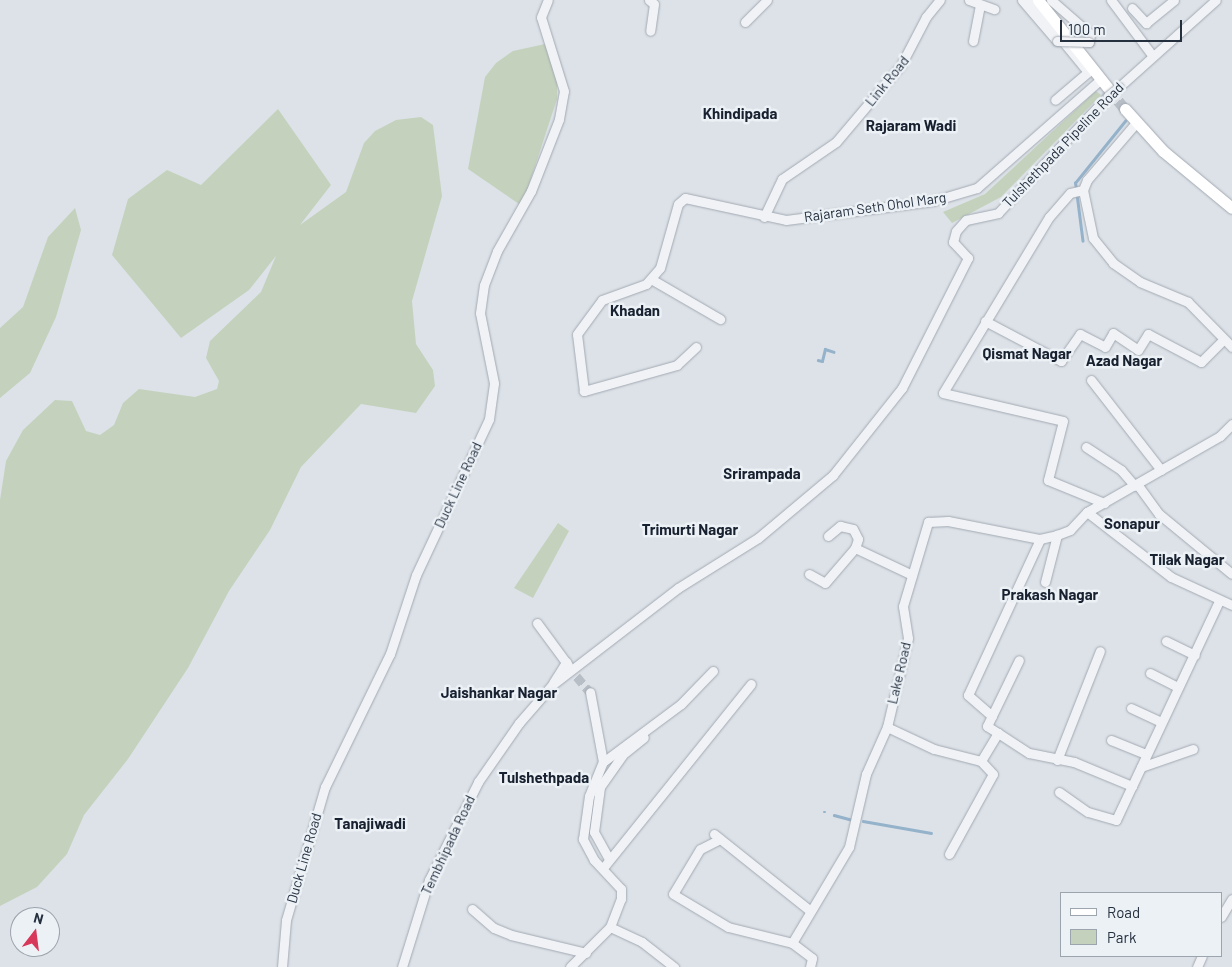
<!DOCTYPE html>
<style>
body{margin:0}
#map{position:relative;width:1232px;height:967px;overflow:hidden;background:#dde2e8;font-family:Barlow,sans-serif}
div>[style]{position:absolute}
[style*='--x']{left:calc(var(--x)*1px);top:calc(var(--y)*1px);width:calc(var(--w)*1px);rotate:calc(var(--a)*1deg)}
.green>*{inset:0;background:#c4d2bd}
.stream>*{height:2.5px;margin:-1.25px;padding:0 1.25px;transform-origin:1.25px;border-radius:1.25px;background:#95b2cb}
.street-tunnel>*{height:9px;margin-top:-4.5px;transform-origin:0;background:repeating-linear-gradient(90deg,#b8bec6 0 9px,transparent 0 13.5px)}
.secondary-tunnel>*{height:11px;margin-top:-5.5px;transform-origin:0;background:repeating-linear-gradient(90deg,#b8bec6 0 11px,transparent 0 16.5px)}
.roads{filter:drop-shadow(0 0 1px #a2a9b2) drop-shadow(0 0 1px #a2a9b2)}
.street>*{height:9px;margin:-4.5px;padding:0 4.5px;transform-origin:4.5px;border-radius:4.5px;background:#f0f2f6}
.secondary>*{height:11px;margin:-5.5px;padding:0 5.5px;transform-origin:5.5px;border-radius:5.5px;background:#fff}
.bridges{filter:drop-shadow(0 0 1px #a2a9b2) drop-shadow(0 0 1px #a2a9b2)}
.street-bridge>*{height:9px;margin:-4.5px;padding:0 4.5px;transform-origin:4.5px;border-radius:4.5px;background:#f0f2f6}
span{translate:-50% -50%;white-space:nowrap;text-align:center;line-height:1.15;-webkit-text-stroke:5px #ecf1f6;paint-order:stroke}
.street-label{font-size:14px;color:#25303f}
.neighbourhood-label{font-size:15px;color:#182130;font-weight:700}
.legend{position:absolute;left:1060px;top:892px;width:162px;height:65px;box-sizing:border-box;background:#ecf1f6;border:1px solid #9ca4ad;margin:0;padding:6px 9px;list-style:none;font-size:15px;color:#25303f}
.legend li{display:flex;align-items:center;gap:10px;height:25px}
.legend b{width:25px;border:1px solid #9ca4ad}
.north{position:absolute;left:10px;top:907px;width:50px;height:50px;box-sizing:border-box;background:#ecf1f6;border:1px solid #9ca4ad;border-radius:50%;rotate:15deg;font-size:14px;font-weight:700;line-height:20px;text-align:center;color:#25303f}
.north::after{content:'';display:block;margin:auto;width:18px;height:22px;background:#d73758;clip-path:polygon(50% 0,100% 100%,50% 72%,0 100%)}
.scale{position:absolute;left:1060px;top:20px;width:122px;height:22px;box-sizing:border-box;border:2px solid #25303f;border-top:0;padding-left:6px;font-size:15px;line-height:18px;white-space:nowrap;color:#25303f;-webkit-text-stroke:4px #ecf1f6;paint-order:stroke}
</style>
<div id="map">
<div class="green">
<div style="clip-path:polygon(545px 44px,557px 79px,557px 99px,522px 206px,468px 169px,485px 77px,496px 63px,513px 51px)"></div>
<div style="clip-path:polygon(1096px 91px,1101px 95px,1001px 197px,952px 223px,943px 212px,985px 194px)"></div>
<div style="clip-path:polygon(278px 109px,331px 185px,300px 225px,346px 192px,364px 143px,375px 131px,396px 120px,421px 117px,433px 125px,442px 196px,412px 301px,416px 344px,433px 370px,435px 386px,416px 413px,361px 404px,301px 467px,270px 530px,229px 591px,188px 668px,128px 759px,84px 815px,67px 854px,37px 887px,0 906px,0 500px,6px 461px,23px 430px,55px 400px,72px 401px,86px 431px,100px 435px,114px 425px,123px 403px,139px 389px,195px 397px,217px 389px,219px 381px,206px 358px,210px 341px,261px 292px,276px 256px,249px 290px,181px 338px,112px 255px,128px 199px,167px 170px,201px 185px)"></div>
<div style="clip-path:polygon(75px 208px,81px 230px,56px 317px,30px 373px,0 398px,0 328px,23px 307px,48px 237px)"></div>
<div style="clip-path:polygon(558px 523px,569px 531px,533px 598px,514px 588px)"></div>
</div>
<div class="stream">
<div style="--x:1076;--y:189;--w:6;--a:-99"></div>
<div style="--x:1075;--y:183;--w:80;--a:-51.1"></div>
<div style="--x:1077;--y:194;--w:47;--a:82.7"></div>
<div style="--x:818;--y:360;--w:4;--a:14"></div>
<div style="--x:822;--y:361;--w:12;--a:-76"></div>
<div style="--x:825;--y:349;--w:9;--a:18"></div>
<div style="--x:824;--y:812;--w:1;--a:0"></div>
<div style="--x:834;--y:815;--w:16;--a:15"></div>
<div style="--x:863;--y:821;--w:69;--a:10"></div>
</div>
<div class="street-tunnel">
<div style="--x:568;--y:666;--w:34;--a:50"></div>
</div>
<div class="secondary-tunnel">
<div style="--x:1108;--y:88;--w:27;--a:51"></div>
</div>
<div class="roads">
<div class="street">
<div style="--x:649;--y:0;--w:6;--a:39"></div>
<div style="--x:654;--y:4;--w:27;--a:98"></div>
<div style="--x:969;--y:0;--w:27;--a:20"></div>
<div style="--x:1022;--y:0;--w:54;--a:49.5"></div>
<div style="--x:1029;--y:0;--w:93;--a:50.7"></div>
<div style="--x:1088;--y:72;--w:43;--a:139.7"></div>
<div style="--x:1051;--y:0;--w:52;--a:41.1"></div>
<div style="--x:1090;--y:34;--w:8;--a:97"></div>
<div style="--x:1111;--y:0;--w:69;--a:53.3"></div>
<div style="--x:1132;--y:8;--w:21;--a:47"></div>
<div style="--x:1146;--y:23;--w:36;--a:-39"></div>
<div style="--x:745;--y:22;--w:31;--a:-45"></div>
<div style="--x:973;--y:41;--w:36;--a:-79"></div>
<div style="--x:1119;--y:87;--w:130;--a:-41.9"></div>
<div style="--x:1135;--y:124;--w:74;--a:130.6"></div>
<div style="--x:1087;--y:180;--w:11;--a:112"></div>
<div style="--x:1083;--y:190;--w:49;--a:78.2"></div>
<div style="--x:1093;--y:238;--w:32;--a:51"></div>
<div style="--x:1113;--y:263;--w:33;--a:35"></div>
<div style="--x:1140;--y:282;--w:52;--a:22.6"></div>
<div style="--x:1188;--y:302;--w:63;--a:45.6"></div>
<div style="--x:1083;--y:190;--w:13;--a:167"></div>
<div style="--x:1070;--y:193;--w:32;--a:131"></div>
<div style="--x:1049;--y:217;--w:205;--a:121.1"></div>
<div style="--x:943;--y:393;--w:123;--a:13.1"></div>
<div style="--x:1063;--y:421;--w:61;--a:104.3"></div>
<div style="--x:1048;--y:480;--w:61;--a:22.3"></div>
<div style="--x:764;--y:217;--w:42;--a:-64.7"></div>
<div style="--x:782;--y:179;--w:65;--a:-34.4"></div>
<div style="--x:836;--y:142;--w:101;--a:-49.8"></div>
<div style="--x:901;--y:65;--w:54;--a:-62.5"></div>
<div style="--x:926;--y:17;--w:22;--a:-51"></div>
<div style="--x:651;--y:279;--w:80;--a:30.1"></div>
<div style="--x:985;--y:321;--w:86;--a:27.8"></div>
<div style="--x:1061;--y:361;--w:33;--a:-55"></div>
<div style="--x:1080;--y:334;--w:28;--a:27"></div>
<div style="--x:1105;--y:347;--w:16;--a:-60"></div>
<div style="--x:1113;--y:333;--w:30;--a:34"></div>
<div style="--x:1138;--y:350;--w:19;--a:-58"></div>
<div style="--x:1148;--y:334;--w:60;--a:27.8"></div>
<div style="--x:1201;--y:362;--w:31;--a:-45"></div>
<div style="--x:696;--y:347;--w:26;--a:137"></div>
<div style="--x:677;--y:365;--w:97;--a:164.4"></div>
<div style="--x:584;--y:391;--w:57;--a:-97"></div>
<div style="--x:577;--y:334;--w:42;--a:-53.7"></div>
<div style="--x:602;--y:300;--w:47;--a:-20"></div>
<div style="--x:646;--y:284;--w:21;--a:-49"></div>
<div style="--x:660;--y:268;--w:66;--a:-74.3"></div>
<div style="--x:678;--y:204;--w:9;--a:-41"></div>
<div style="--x:685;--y:198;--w:103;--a:12.3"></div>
<div style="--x:786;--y:220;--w:148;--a:-7.4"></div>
<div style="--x:933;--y:201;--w:46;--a:-16.5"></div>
<div style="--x:977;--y:188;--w:165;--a:-41.3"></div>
<div style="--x:1091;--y:380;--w:114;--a:52.1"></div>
<div style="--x:1086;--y:447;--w:42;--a:33.3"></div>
<div style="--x:1121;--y:470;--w:21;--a:49"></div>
<div style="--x:1137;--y:484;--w:37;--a:54"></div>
<div style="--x:1159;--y:514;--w:94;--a:39.4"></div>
<div style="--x:1087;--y:512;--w:106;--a:37.7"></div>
<div style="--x:1171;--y:577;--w:67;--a:24.7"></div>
<div style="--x:828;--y:536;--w:16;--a:-40"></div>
<div style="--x:840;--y:526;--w:13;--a:13"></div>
<div style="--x:853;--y:529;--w:11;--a:63"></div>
<div style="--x:858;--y:539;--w:9;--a:108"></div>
<div style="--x:809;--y:574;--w:18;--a:29"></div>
<div style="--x:825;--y:583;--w:46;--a:-49.4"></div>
<div style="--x:855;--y:548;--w:63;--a:25.3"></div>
<div style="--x:1045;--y:582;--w:49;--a:-75.7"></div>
<div style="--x:537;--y:623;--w:52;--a:53.6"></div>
<div style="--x:1166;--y:641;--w:32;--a:26"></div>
<div style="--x:1150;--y:673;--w:31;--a:27"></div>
<div style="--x:553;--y:683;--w:25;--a:-58"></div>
<div style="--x:1131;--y:708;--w:33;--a:25"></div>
<div style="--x:992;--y:716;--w:32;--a:-139"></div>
<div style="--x:968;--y:695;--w:172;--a:-65.2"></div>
<div style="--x:887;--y:727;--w:52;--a:25.1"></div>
<div style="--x:934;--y:749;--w:49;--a:14.3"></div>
<div style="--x:981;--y:761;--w:33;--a:-59"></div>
<div style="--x:998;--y:733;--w:37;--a:33"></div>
<div style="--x:1029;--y:753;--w:46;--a:11.3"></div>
<div style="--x:1074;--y:762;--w:63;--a:22.5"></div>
<div style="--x:1132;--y:786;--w:204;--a:-64.8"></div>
<div style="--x:998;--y:733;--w:13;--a:-148"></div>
<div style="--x:987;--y:726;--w:73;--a:-64.1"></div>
<div style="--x:1111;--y:740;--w:38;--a:22"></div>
<div style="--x:1057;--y:760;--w:117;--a:-68.5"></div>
<div style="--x:603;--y:762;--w:97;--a:-36.6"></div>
<div style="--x:681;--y:704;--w:46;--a:-45.9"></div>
<div style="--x:1141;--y:767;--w:55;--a:-19.1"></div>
<div style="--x:1059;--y:792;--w:35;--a:35"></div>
<div style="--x:1088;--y:812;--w:29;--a:16"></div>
<div style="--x:1116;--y:820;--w:38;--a:-65"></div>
<div style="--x:714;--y:834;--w:120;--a:38.6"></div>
<div style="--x:720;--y:839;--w:22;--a:153"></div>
<div style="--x:700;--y:849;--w:52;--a:121"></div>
<div style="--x:673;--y:894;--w:64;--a:31"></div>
<div style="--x:728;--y:927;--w:66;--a:14"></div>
<div style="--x:949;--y:854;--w:91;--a:-61.2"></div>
<div style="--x:993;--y:774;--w:18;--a:-133"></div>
<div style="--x:609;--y:859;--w:31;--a:-119"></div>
<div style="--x:594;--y:832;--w:45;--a:-82.4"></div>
<div style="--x:600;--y:787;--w:39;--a:-55"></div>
<div style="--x:622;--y:755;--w:28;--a:-39"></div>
<div style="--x:603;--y:868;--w:236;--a:-51.2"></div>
<div style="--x:472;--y:909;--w:29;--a:41"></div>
<div style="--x:494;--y:928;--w:18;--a:22"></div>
<div style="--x:511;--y:935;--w:77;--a:13.5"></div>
<div style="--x:1221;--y:917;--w:21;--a:-59"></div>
<div style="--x:610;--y:927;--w:35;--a:25"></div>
<div style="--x:642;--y:942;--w:41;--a:38"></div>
<div style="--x:282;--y:967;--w:47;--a:-85.1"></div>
<div style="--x:286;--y:920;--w:139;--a:-73.7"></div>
<div style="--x:325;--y:787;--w:148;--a:-64"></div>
<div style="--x:390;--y:654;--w:83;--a:-71.8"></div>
<div style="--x:416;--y:575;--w:172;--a:-64.9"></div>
<div style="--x:489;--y:419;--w:36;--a:-82"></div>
<div style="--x:494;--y:383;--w:71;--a:-101.3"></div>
<div style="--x:480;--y:313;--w:28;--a:-82"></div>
<div style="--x:484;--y:285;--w:36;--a:-69"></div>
<div style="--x:497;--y:251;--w:69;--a:-60.5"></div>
<div style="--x:531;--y:191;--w:77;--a:-68.7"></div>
<div style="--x:559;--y:119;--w:28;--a:-80"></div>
<div style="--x:564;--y:91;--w:77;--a:-107.3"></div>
<div style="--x:541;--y:17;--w:18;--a:-68"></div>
<div style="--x:402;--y:967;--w:91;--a:-72.8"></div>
<div style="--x:429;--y:880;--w:110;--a:-63.4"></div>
<div style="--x:478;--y:782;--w:72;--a:-55.2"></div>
<div style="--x:519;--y:723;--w:50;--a:-49"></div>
<div style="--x:552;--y:685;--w:159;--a:-37.6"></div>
<div style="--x:678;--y:588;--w:94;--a:-32"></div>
<div style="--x:758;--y:538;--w:98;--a:-40"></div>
<div style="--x:833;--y:475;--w:111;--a:-51.6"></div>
<div style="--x:902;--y:388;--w:146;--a:-63.1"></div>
<div style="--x:968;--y:258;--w:22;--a:-133"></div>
<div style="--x:953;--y:242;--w:11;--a:-75"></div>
<div style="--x:956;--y:231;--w:15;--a:-48"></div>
<div style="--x:966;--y:220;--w:33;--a:-12"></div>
<div style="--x:998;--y:213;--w:161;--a:-46.8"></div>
<div style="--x:570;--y:967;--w:57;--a:-45"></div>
<div style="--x:610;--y:927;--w:30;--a:-69"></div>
<div style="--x:621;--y:899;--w:10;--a:-90"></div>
<div style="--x:621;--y:889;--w:40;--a:-133"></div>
<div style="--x:594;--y:860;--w:24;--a:-118"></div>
<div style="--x:583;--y:839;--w:43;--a:-82.1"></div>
<div style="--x:589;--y:796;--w:37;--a:-68"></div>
<div style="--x:603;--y:762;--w:71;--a:-100.5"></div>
<div style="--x:810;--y:967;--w:9;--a:-77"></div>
<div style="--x:812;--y:958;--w:25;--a:-143"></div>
<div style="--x:792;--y:943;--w:112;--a:-59.3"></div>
<div style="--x:849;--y:847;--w:75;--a:-76.9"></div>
<div style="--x:866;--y:774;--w:51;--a:-65.9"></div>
<div style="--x:887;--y:727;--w:91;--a:-76.7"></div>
<div style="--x:908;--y:638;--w:32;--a:-99"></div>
<div style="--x:903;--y:606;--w:88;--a:-73.4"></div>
<div style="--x:928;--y:522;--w:20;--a:-3"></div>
<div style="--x:948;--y:521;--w:94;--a:11.1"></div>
<div style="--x:1040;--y:539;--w:17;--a:-13"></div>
<div style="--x:1057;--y:535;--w:14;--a:-21"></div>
<div style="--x:1070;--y:530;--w:25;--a:-47"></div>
<div style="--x:1087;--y:512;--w:153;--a:-29.7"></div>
<div style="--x:1220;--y:436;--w:17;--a:-45"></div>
<div style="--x:1197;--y:967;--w:12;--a:-66"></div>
</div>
<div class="secondary">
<div style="--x:1038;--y:0;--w:112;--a:51.5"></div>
<div style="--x:1125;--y:109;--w:57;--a:47.9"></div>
<div style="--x:1163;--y:151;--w:89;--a:39.6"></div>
</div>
</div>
<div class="bridges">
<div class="street-bridge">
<div style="--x:1057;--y:41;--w:32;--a:2"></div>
<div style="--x:1108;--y:96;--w:14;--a:-39"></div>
</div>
</div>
<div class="street-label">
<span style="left:887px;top:81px;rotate:-51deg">Link Road</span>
<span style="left:1063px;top:145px;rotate:-46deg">Tulshethpada Pipeline Road</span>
<span style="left:875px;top:207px;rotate:-8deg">Rajaram Seth Ohol Marg</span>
<span style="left:458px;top:485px;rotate:-65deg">Duck Line Road</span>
<span style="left:899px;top:673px;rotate:-77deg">Lake Road</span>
<span style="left:448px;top:845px;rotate:-65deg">Tembhipada Road</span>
<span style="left:304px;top:858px;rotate:-74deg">Duck Line Road</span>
</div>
<div class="neighbourhood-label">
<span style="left:740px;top:114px">Khindipada</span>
<span style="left:911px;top:126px">Rajaram Wadi</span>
<span style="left:635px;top:311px">Khadan</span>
<span style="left:1027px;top:354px">Qismat Nagar</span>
<span style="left:1124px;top:361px">Azad Nagar</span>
<span style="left:762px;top:474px">Srirampada</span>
<span style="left:1132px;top:524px">Sonapur</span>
<span style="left:690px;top:530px">Trimurti Nagar</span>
<span style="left:1187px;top:560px">Tilak Nagar</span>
<span style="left:1050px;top:595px">Prakash Nagar</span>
<span style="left:499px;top:693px">Jaishankar Nagar</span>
<span style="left:544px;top:778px">Tulshethpada</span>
<span style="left:370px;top:824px">Tanajiwadi</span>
</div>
<ul class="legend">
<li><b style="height:6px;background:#fff"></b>Road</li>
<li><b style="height:14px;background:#c4d2bd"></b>Park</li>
</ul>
<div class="north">N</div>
<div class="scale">100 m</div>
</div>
